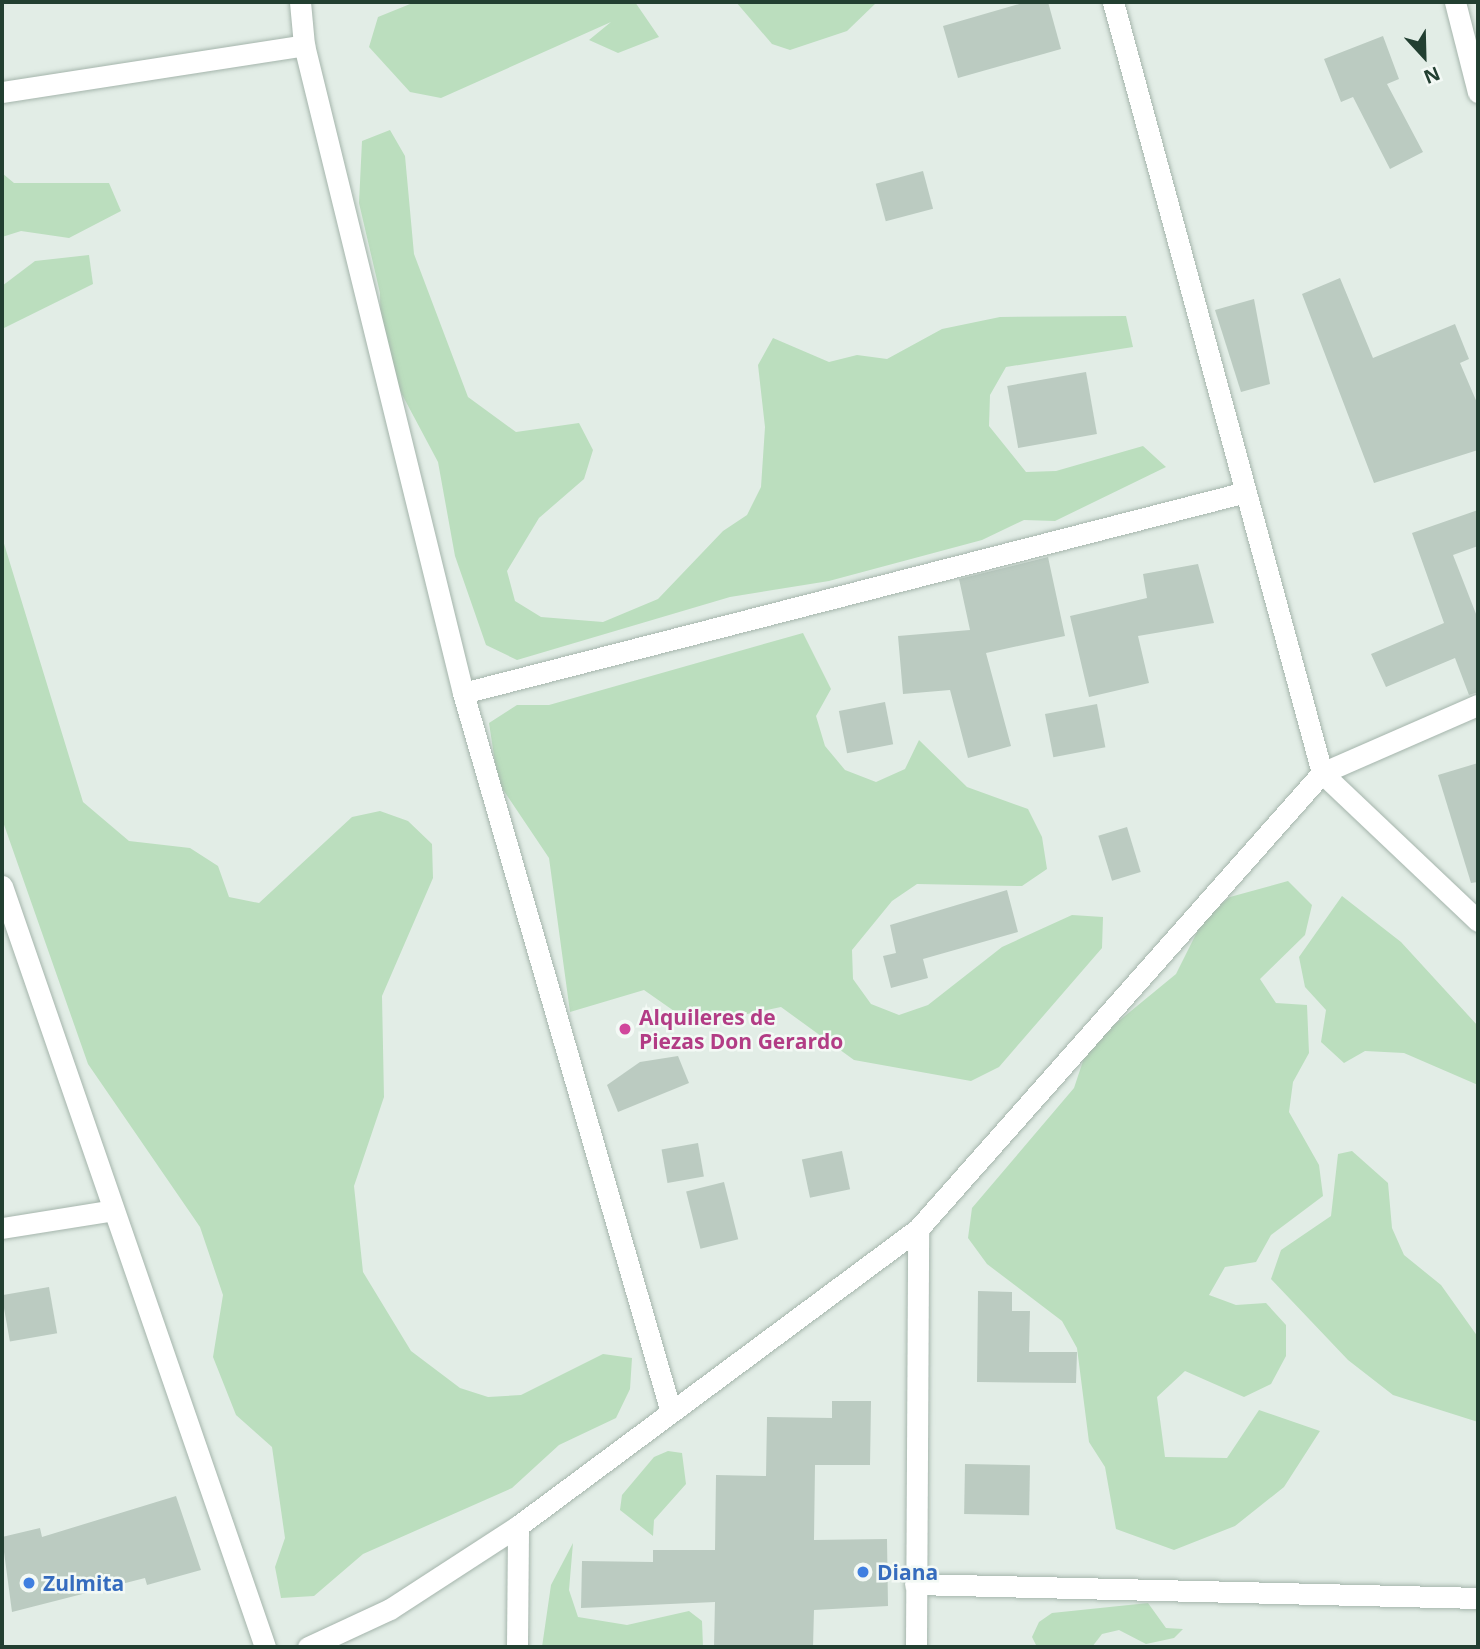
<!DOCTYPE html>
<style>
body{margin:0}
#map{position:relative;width:1480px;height:1649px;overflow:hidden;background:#e2ede6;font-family:"Open Sans",sans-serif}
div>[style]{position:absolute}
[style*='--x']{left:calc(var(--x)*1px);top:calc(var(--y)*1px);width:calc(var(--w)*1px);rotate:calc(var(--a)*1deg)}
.green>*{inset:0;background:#bbdebe}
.building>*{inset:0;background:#bbcbc1;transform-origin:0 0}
.roads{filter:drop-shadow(0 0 2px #a5b5ac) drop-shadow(0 0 2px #a5b5ac)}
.minor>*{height:21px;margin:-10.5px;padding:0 10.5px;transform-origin:10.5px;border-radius:10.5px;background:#fff}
.dots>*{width:19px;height:19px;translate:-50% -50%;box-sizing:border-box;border:4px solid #f3f9f5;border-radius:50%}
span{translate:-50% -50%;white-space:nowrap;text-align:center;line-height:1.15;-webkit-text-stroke:5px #f3f9f5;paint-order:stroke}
.hotel-label{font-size:21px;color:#b23c85;font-weight:700}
.left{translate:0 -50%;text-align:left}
.shop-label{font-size:21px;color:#366cbe;font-weight:700}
.frame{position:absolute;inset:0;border:4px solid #223f31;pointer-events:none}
.north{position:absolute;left:1389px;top:21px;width:70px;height:70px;-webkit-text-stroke:5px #f3f9f5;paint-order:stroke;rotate:158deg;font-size:19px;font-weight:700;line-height:28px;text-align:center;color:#223f31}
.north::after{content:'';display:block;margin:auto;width:24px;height:32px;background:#223f31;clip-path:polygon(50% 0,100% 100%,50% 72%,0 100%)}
</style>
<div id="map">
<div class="green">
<div style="clip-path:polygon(415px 2px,635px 2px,659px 37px,618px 53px,589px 40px,611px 22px,441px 98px,410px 92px,369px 47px,378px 17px)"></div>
<div style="clip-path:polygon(736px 2px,877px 2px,847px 31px,790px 50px,772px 44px)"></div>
<div style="clip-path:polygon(390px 130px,405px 156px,414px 254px,468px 397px,516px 432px,579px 423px,593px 450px,584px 479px,539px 518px,507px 571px,515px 601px,541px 617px,603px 622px,658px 599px,723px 531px,747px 515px,761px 487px,765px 427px,758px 365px,773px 338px,829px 362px,857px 355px,887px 359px,942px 329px,1000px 317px,1126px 316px,1133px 347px,1006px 367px,990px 395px,989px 426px,1026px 472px,1056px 471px,1143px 446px,1166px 467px,1055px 521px,1024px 520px,982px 540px,829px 581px,730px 597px,517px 660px,486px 645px,455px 556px,438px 462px,381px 355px,380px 293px,359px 203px,362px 141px)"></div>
<div style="clip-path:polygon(2px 173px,14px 183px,109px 183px,121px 211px,69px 238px,21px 231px,2px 237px)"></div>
<div style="clip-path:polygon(89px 255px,93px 284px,2px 329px,2px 286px,35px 261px)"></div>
<div style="clip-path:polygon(2px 537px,83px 802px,129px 841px,190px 848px,218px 866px,229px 897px,259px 903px,352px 817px,380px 811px,408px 821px,432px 844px,433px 878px,382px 996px,384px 1097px,354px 1186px,363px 1272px,411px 1351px,460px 1388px,488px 1397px,521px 1395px,603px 1354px,632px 1358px,630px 1389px,616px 1418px,559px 1445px,512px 1488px,363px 1554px,314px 1596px,281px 1598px,275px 1567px,285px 1538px,272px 1447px,236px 1415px,213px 1357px,223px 1295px,200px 1227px,88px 1064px,2px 819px)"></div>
<div style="clip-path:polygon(803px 633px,831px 689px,816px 716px,825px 746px,845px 770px,876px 782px,905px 769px,919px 740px,967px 787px,1028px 809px,1042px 837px,1047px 869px,1022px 886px,917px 884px,892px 901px,852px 950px,853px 979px,871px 1004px,899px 1015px,928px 1005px,1002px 947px,1072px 915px,1103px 917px,1102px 948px,999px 1067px,971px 1081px,854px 1060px,781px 1007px,694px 1025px,644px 990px,570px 1012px,549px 858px,498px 782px,489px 723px,517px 705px,549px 705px)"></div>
<div style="clip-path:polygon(1288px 881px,1312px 905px,1305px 935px,1260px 979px,1276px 1003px,1307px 1005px,1309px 1053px,1293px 1082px,1289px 1112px,1319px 1165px,1323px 1196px,1271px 1235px,1256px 1262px,1225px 1267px,1209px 1295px,1236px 1305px,1266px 1303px,1286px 1325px,1286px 1356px,1271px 1384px,1244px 1397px,1185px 1371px,1157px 1397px,1165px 1457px,1227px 1458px,1259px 1410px,1320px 1431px,1284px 1487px,1235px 1526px,1174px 1550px,1116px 1529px,1105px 1467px,1089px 1442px,1077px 1348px,1062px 1321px,987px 1264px,968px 1238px,972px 1208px,1074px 1088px,1084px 1058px,1103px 1034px,1176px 974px,1204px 918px,1230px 897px)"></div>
<div style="clip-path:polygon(1342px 896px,1401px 942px,1478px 1026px,1478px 1085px,1404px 1053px,1365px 1051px,1344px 1063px,1321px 1042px,1326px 1010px,1305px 987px,1299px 957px)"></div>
<div style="clip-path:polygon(1352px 1151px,1388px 1183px,1392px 1228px,1404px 1255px,1441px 1285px,1478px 1337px,1478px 1422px,1393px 1395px,1348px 1360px,1271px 1279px,1281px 1250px,1331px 1216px,1338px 1154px)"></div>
<div style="clip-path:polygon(668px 1451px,682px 1453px,686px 1484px,654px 1520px,653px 1536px,620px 1510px,622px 1495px,654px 1457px)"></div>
<div style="clip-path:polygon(573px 1543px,569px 1590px,578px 1617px,627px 1625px,689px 1611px,702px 1621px,703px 1647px,542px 1647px,551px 1585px)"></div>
<div style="clip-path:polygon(1148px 1603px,1166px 1628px,1183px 1629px,1174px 1638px,1146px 1644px,1119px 1630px,1102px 1634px,1092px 1647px,1037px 1647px,1032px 1637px,1039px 1622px,1052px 1613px)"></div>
</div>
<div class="building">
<div style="clip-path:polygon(1026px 2px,1048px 2px,1061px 49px,958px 78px,943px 26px)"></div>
<div style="clip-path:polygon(1383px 36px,1399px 79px,1387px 84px,1423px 152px,1390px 169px,1353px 97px,1341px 102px,1324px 59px)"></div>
<div style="left:923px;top:171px;width:39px;height:49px;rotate:75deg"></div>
<div style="clip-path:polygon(1340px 278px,1373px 358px,1455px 324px,1469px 359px,1460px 363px,1478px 405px,1478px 450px,1374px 483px,1302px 294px)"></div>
<div style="clip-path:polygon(1254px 299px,1270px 384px,1241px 392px,1215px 310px)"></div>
<div style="left:1086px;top:372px;width:63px;height:80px;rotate:80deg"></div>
<div style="clip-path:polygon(1478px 510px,1478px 546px,1453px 555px,1478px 619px,1478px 692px,1469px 695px,1455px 658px,1386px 687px,1371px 654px,1444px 623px,1412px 533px)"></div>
<div style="clip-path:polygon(1048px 557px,1065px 636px,986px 653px,1011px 746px,968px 758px,950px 690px,903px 694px,898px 636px,970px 630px,959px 579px)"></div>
<div style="clip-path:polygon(1198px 564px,1214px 623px,1138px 636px,1149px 683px,1089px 697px,1070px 616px,1147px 598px,1143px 574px)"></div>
<div style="left:885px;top:702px;width:43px;height:47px;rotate:79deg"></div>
<div style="left:1097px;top:704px;width:44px;height:53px;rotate:79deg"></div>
<div style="clip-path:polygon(1478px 763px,1478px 882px,1471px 883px,1438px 775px)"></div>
<div style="left:1127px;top:827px;width:47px;height:30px;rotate:73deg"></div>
<div style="clip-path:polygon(1007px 890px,1018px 932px,923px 959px,928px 978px,891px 988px,883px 956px,896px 953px,890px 925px)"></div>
<div style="clip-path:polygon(678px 1056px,689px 1083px,618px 1112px,607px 1085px,640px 1062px)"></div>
<div style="left:698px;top:1143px;width:34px;height:37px;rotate:80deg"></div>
<div style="left:842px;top:1151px;width:39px;height:41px;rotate:78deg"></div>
<div style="left:724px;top:1182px;width:59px;height:39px;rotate:76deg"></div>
<div style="left:49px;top:1287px;width:47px;height:48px;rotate:80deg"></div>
<div style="clip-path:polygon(978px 1291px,1012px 1292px,1012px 1311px,1030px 1311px,1029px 1352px,1077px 1352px,1076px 1383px,977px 1382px)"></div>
<div style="clip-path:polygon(832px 1401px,871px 1401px,870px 1465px,815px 1465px,814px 1540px,887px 1539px,888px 1606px,814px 1610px,813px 1647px,714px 1647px,715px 1602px,581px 1608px,582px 1561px,653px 1562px,653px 1550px,715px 1550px,716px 1475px,766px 1476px,767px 1417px,832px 1418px)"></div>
<div style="left:965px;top:1464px;width:65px;height:50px;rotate:1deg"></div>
<div style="clip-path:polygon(176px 1496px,201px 1570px,147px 1585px,145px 1578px,12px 1612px,2px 1537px,40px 1528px,42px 1537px)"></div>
</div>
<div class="roads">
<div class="minor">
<div style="--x:300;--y:2;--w:43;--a:84.7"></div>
<div style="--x:304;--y:45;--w:667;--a:76.21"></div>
<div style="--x:463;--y:693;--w:748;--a:73.87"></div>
<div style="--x:1113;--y:2;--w:799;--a:74.83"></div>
<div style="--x:1322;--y:773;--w:215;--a:43.5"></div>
<div style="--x:1455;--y:2;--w:93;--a:75.7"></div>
<div style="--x:2;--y:92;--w:306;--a:-8.8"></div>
<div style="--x:463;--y:693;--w:808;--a:-14.4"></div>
<div style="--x:2;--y:886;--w:805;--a:70.93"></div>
<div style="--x:2;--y:1228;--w:113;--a:-9.1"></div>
<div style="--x:915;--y:1584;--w:563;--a:1.42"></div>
<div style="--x:308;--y:1647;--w:90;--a:-24.9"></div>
<div style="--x:390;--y:1609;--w:153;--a:-33"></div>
<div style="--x:518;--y:1526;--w:498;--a:-36.6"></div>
<div style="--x:918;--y:1229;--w:609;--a:-48.46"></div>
<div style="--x:1322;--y:773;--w:170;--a:-23.6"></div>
<div style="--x:517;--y:1647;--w:121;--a:-89.5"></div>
<div style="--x:916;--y:1647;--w:418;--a:-89.7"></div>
</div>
</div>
<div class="dots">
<div style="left:625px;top:1029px;background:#d1479c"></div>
<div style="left:863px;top:1572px;background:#3f7fe0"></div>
<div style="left:29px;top:1583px;background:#3f7fe0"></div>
</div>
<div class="hotel-label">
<span class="left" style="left:639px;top:1029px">Alquileres de<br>Piezas Don Gerardo</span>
</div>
<div class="shop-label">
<span class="left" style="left:877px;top:1572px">Diana</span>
<span class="left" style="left:43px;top:1583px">Zulmita</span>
</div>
<div class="frame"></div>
<div class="north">N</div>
</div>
